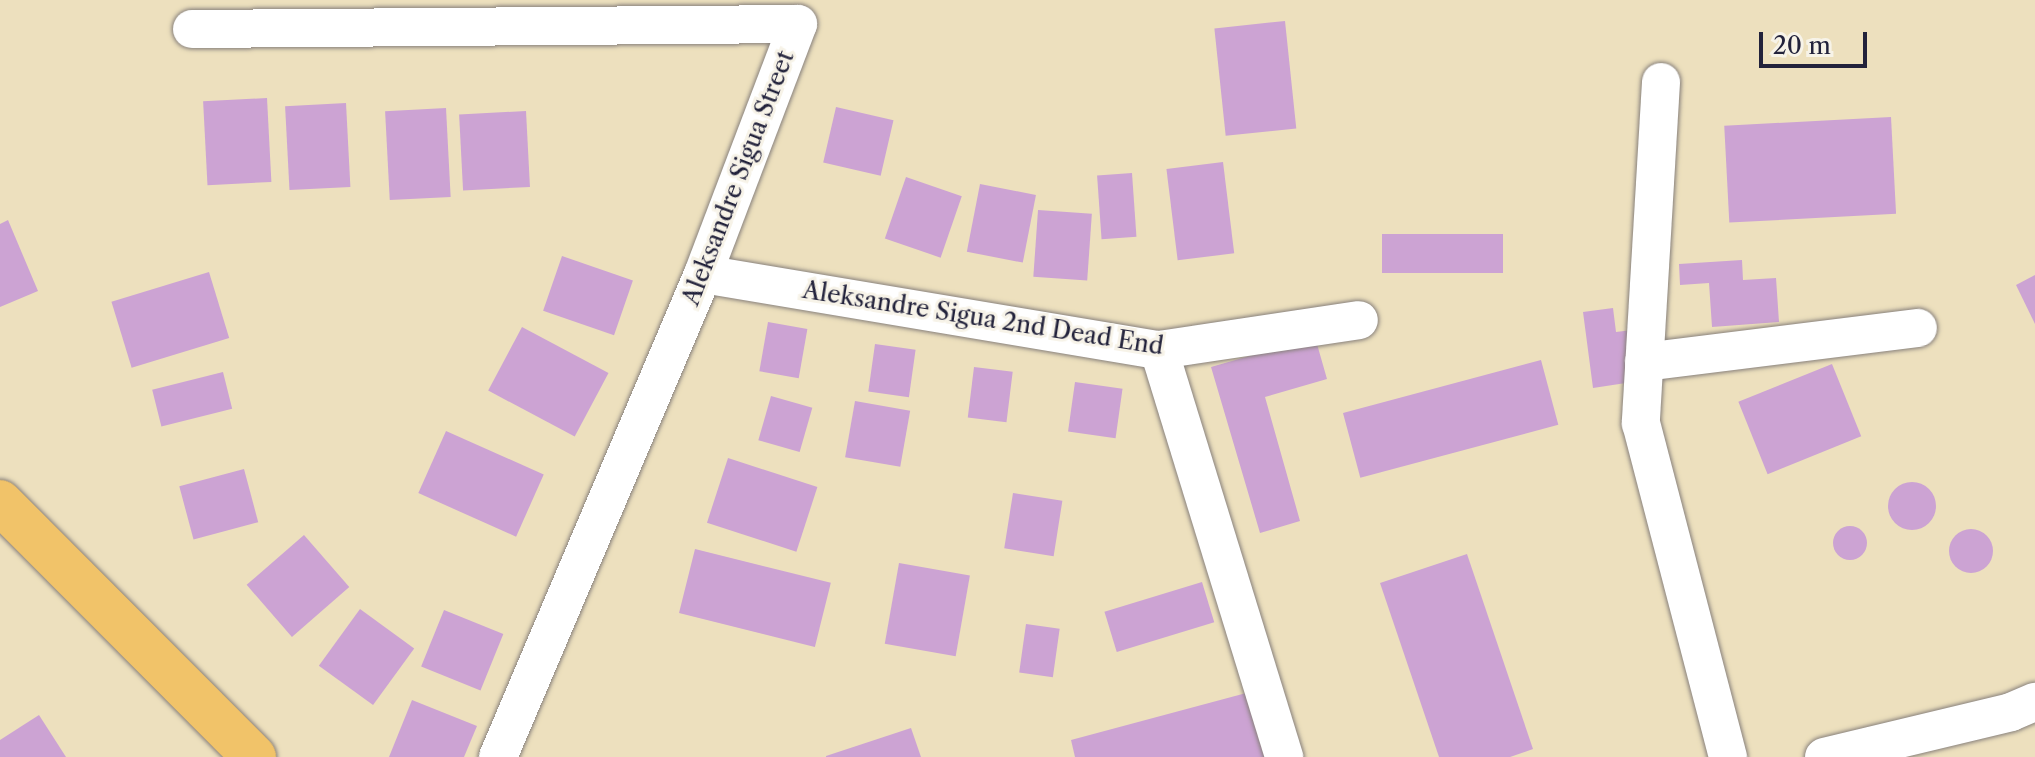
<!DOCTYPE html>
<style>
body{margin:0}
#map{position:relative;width:2035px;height:757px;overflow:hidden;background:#ede0be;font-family:"Libre Caslon Text",serif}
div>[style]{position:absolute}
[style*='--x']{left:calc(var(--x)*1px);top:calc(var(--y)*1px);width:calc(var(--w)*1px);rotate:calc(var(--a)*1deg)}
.building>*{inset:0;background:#cca3d3;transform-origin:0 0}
.round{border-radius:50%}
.roads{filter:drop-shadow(0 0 2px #88817c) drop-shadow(0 0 2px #88817c)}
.minor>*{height:38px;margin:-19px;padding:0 19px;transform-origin:19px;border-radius:19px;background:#fff}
.major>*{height:44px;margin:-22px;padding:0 22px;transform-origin:22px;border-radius:22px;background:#f1c369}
span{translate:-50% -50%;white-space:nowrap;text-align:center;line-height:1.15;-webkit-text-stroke:6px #f7f3e8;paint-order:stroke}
.street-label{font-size:24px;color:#22223b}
.scale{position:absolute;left:1759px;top:32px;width:108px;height:36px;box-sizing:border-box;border:4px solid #22223b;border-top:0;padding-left:10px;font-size:24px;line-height:28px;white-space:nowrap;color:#22223b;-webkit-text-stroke:6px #f7f3e8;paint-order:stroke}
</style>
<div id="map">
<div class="building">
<div style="left:1285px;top:21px;width:108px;height:71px;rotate:84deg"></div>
<div style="left:267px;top:98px;width:84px;height:64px;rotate:87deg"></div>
<div style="left:346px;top:103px;width:84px;height:61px;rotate:87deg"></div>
<div style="left:836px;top:107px;width:59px;height:57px;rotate:13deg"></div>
<div style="left:446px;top:108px;width:89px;height:61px;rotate:87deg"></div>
<div style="left:526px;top:111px;width:76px;height:67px;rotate:87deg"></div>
<div style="left:1891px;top:117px;width:97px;height:167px;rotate:87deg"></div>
<div style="left:1223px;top:162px;width:92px;height:57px;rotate:83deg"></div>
<div style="left:1132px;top:173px;width:64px;height:35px;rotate:86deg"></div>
<div style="left:906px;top:177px;width:59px;height:65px;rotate:19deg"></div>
<div style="left:980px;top:184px;width:57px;height:69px;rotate:11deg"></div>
<div style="left:1038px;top:210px;width:54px;height:67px;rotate:4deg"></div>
<div style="clip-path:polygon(8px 220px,38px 291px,0 307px,0 224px)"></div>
<div style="left:1503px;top:234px;width:39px;height:121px;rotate:90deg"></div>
<div style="left:562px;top:256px;width:75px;height:58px;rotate:19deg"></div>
<div style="clip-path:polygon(1742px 260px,1743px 280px,1776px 278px,1779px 322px,1712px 327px,1709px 283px,1680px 285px,1679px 264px)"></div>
<div style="left:209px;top:272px;width:69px;height:102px;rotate:73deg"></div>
<div style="clip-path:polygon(2035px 275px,2035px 324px,2016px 285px)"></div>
<div style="clip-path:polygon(1613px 308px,1616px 332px,1632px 330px,1639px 381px,1593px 388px,1583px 312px)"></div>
<div style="left:768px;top:322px;width:40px;height:50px;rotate:10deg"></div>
<div style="left:522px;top:327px;width:98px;height:72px;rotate:28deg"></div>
<div style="clip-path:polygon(1315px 337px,1327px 379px,1265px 397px,1300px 521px,1260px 533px,1211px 367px)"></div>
<div style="left:875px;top:344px;width:41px;height:48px;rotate:8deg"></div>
<div style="left:1541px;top:360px;width:67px;height:205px;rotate:75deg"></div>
<div style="left:1832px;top:364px;width:78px;height:101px;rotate:68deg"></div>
<div style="left:974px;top:367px;width:39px;height:51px;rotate:7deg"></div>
<div style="left:223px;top:372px;width:38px;height:73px;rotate:76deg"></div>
<div style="left:1075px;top:382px;width:48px;height:50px;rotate:8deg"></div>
<div style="left:771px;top:396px;width:43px;height:46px;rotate:16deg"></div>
<div style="left:855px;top:401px;width:56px;height:57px;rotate:10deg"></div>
<div style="left:446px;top:431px;width:107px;height:68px;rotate:24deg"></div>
<div style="left:728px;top:458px;width:94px;height:68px;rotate:18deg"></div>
<div style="left:244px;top:469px;width:55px;height:67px;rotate:75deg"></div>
<div class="round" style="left:1888px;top:482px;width:48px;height:48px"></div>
<div style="left:1013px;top:493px;width:50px;height:56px;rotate:9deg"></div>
<div class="round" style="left:1833px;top:526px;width:34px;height:34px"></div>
<div class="round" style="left:1949px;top:529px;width:44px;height:44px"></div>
<div style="left:304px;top:535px;width:69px;height:76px;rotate:49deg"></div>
<div style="left:695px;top:549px;width:140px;height:66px;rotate:14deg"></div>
<div style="clip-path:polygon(1467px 554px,1533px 749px,1510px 757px,1439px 757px,1380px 583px)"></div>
<div style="left:899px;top:563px;width:72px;height:82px;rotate:10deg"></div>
<div style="left:1202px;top:582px;width:42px;height:102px;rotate:73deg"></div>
<div style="left:360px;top:609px;width:67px;height:70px;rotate:36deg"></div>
<div style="left:444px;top:610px;width:64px;height:61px;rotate:22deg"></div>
<div style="left:1026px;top:624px;width:34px;height:49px;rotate:8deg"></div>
<div style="clip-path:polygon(1250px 692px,1267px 757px,1075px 757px,1071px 740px)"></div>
<div style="clip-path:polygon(412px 700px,477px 726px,464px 757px,389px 757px)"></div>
<div style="clip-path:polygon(39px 715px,66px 757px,0 757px,0 740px)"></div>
<div style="clip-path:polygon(911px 728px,921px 757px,826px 757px,826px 756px)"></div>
</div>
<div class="roads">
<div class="minor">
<div style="--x:192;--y:29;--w:606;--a:-0.47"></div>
<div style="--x:798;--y:24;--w:267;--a:110.8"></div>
<div style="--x:703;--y:274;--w:525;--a:113"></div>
<div style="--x:1661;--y:82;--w:342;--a:93.4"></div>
<div style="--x:1641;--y:423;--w:345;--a:75.4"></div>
<div style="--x:703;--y:274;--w:462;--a:9.5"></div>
<div style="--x:1159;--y:350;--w:202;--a:-8.5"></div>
<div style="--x:1159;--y:350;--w:426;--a:72.9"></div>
<div style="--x:1644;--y:362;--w:276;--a:-7.1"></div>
<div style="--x:1824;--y:757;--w:192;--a:-13.5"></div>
<div style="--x:2011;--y:712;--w:26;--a:-23"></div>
</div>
<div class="major">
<div style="--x:0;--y:502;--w:360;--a:45.1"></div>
</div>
</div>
<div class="street-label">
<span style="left:738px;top:178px;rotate:-69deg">Aleksandre Sigua Street</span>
<span style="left:983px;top:318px;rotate:9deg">Aleksandre Sigua 2nd Dead End</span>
</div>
<div class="scale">20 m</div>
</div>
